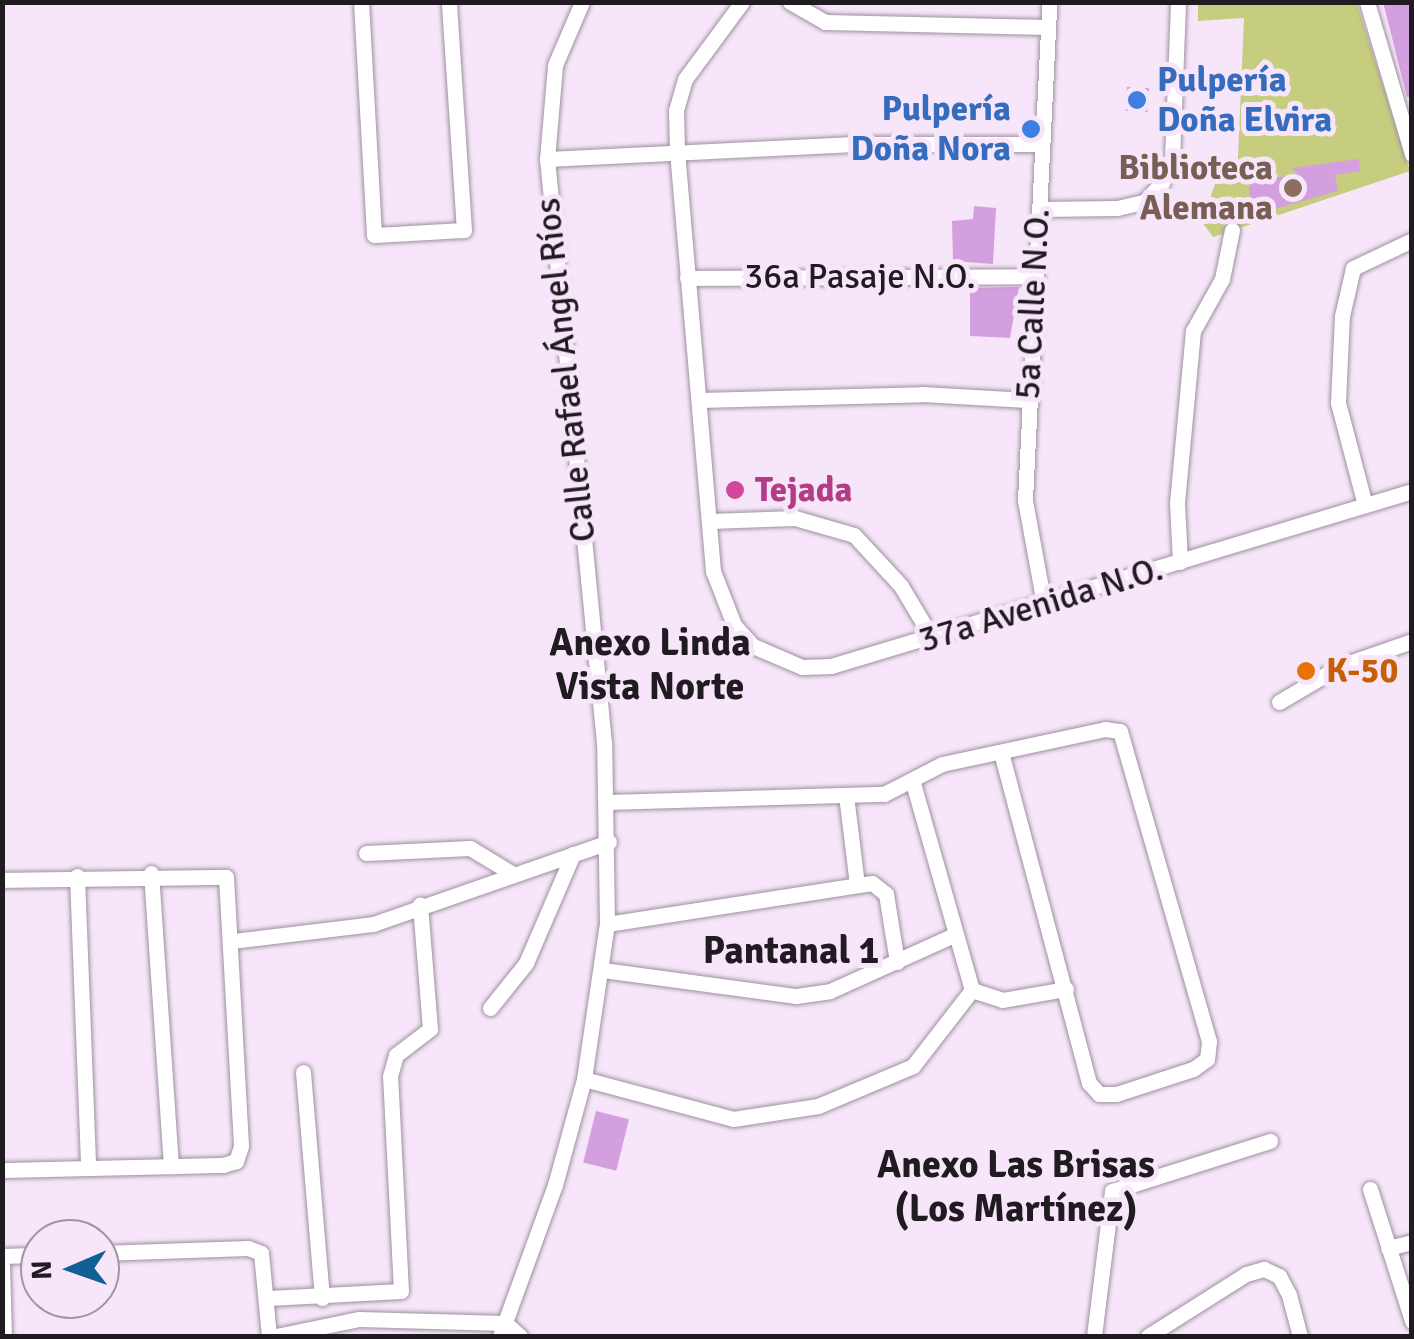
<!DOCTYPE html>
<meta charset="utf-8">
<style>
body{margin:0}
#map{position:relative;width:1414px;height:1339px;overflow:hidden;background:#f7e6f9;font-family:Signika,sans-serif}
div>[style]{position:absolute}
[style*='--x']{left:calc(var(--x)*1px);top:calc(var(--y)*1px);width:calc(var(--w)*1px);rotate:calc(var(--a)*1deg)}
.green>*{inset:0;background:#c7cd7f}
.building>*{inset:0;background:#d49fde;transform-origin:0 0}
.roads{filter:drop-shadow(0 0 2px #9e8fa1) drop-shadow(0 0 2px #9e8fa1)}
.minor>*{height:15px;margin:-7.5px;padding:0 7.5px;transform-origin:7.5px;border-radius:7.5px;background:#fff}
.dots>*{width:28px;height:28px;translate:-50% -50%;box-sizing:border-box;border:5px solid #f7e6f9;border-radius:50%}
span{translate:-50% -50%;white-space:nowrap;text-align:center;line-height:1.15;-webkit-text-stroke:10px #f7e6f9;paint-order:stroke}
.shop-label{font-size:35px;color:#366cbe;font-weight:700}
.left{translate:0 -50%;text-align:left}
.right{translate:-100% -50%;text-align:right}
.education-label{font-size:35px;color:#785e54;font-weight:700}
.street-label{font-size:35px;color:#201a21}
.hotel-label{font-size:35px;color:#b23c85;font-weight:700}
.food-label{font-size:35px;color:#c56008;font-weight:700}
.neighbourhood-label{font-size:38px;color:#201a21;font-weight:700}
.frame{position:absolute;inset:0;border:5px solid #201a21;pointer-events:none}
.north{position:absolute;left:20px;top:1219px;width:100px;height:100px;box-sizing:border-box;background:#f7e6f9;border:2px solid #a194a3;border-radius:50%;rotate:268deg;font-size:28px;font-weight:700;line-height:40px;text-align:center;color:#201a21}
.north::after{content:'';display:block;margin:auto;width:35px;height:45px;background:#116093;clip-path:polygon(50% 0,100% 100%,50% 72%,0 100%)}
</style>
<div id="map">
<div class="green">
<div style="clip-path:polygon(1198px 3px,1357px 3px,1410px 171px,1213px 237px,1202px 222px,1216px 181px,1237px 180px,1244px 18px,1198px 21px)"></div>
</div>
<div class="building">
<div style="clip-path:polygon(1383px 2px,1412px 2px,1412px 97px,1407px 97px)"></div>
<div style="left:1127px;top:87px;width:22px;height:24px;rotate:3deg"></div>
<div style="clip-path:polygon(1359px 159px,1360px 171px,1335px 175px,1338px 191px,1236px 220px,1236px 204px,1250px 201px,1249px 182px,1298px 174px,1292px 168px)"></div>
<div style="clip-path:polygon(974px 206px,996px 208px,993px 264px,953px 261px,952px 221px,973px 219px)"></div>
<div style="clip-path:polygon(1019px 287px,1010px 338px,970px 336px,970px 288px)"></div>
<div style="left:596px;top:1111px;width:34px;height:53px;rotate:14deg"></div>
</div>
<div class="roads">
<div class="minor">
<div style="--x:361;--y:2;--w:233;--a:86.8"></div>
<div style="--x:374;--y:235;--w:90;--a:-3.2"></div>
<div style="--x:464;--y:230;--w:228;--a:-93.8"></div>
<div style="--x:742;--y:2;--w:96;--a:126.5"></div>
<div style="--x:685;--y:79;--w:32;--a:106"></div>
<div style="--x:676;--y:110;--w:41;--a:88.6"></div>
<div style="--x:677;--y:151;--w:422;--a:85.1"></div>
<div style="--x:713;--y:571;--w:58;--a:68.7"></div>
<div style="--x:734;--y:625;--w:28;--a:48"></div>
<div style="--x:753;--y:646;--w:53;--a:23.2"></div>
<div style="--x:802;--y:667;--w:29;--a:-2"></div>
<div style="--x:831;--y:666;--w:607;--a:-16.76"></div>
<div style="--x:790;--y:2;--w:40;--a:29.7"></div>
<div style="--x:825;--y:22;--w:222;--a:1.3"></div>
<div style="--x:1367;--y:2;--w:159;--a:73.5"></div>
<div style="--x:547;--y:159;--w:303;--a:-2.8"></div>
<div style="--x:850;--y:144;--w:192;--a:0"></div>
<div style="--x:1039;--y:209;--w:78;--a:-0.7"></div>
<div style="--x:1117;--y:208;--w:28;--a:-13"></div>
<div style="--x:1144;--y:202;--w:26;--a:-47"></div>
<div style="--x:1162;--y:183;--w:25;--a:-67"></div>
<div style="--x:1172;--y:160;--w:158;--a:-87.8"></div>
<div style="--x:687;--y:278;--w:346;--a:-0.3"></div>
<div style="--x:699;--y:400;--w:223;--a:-1.5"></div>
<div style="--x:922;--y:394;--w:105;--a:3.3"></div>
<div style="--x:1365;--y:505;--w:106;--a:-104.8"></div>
<div style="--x:1338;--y:403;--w:87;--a:-87.4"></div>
<div style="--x:1342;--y:316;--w:49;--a:-77.1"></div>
<div style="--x:1353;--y:268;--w:65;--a:-25.4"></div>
<div style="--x:709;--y:521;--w:86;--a:-2"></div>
<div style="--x:795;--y:518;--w:61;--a:16.1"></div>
<div style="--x:854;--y:535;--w:69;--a:47.3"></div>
<div style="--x:901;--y:586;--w:61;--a:59.2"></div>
<div style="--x:1180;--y:562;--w:59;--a:-92.9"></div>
<div style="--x:1177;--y:503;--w:173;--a:-84.7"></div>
<div style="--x:1193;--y:331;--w:60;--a:-60.9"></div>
<div style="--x:1222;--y:279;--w:50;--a:-78.5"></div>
<div style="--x:1044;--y:604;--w:106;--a:-100.4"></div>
<div style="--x:1025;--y:500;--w:499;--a:-87.2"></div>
<div style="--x:1279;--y:702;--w:71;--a:-30.5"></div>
<div style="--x:1340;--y:666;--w:76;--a:-19.1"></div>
<div style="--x:913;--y:783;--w:215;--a:74.1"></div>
<div style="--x:972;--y:990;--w:32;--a:18"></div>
<div style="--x:1002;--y:1000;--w:65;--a:-9.8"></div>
<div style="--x:846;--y:795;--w:90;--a:83"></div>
<div style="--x:608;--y:802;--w:276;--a:-1.7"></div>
<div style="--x:884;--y:794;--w:65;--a:-27.3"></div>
<div style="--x:942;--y:764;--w:167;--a:-12.1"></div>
<div style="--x:1105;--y:729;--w:15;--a:8"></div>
<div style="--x:1120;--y:731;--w:323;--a:74"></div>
<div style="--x:1209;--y:1041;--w:18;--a:96"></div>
<div style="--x:1207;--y:1059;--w:17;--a:144"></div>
<div style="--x:1193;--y:1069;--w:81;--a:162"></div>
<div style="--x:1116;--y:1094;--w:17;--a:180"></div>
<div style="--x:1099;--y:1094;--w:15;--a:-132"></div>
<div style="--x:1089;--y:1083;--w:342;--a:-104.9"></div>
<div style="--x:366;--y:853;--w:104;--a:-2.8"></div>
<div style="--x:470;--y:848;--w:50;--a:31.2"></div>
<div style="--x:151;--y:873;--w:294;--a:86.1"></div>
<div style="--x:77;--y:876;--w:291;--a:87.8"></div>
<div style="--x:2;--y:880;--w:224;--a:-0.8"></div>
<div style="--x:226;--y:877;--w:269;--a:86.8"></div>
<div style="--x:241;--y:1146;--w:16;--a:108"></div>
<div style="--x:236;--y:1161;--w:14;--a:163"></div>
<div style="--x:223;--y:1165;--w:221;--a:178.7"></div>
<div style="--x:607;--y:924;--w:268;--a:-8.8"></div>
<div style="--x:872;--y:883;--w:18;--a:38"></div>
<div style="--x:886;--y:894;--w:69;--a:80.8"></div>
<div style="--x:233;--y:941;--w:141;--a:-6.9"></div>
<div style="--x:373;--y:924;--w:250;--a:-19.2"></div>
<div style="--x:603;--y:970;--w:195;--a:7.7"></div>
<div style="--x:796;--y:996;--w:34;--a:-8"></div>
<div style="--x:830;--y:991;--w:136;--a:-24.3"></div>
<div style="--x:490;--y:1008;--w:58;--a:-51.3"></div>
<div style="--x:526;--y:963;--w:119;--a:-66.7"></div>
<div style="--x:303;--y:1072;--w:227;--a:85.2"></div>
<div style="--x:584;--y:1079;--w:154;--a:15"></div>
<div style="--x:733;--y:1119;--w:86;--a:-8.7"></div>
<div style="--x:818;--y:1106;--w:103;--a:-22.8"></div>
<div style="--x:913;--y:1066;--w:96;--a:-52.2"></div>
<div style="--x:1370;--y:1189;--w:139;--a:72.3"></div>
<div style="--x:1388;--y:1248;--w:25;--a:-14"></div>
<div style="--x:100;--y:1253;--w:148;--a:-1.9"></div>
<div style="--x:248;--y:1248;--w:14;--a:21"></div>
<div style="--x:261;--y:1253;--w:83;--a:84.5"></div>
<div style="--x:2;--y:1256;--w:38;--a:-2"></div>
<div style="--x:2;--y:1265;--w:71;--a:88.4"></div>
<div style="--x:269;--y:1298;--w:132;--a:-3"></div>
<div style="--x:401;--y:1291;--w:215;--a:-92.9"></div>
<div style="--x:390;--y:1076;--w:22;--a:-74"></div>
<div style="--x:396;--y:1055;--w:43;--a:-37.4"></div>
<div style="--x:430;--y:1029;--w:125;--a:-94.6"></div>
<div style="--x:505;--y:1323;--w:20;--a:41"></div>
<div style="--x:276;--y:1336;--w:85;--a:-11.6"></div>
<div style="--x:359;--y:1319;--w:146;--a:1.6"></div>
<div style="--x:500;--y:1336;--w:161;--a:-70"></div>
<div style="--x:555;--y:1185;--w:110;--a:-74.7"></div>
<div style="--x:584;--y:1079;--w:157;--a:-81.6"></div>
<div style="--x:607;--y:924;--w:181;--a:-90.9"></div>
<div style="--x:604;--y:743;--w:587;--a:-95.57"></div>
<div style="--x:547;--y:159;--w:94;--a:-85.1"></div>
<div style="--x:555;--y:65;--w:69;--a:-66.8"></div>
<div style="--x:1094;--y:1336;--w:146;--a:-82.9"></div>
<div style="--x:1112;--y:1191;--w:166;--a:-17.6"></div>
<div style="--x:1148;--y:1336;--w:116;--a:-32.3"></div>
<div style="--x:1246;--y:1274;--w:19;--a:-16"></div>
<div style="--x:1264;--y:1269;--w:17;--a:25"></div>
<div style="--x:1279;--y:1276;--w:21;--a:62"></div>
<div style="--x:1289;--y:1295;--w:42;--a:75"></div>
</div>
</div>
<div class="dots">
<div style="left:1137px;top:100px;background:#3f7fe0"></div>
<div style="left:1031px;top:129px;background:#3f7fe0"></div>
<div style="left:1293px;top:188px;background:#8d6e63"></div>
<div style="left:735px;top:490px;background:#d1479c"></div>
<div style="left:1306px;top:671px;background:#e8710a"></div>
</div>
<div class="shop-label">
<span class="left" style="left:1157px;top:100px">Pulpería<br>Doña Elvira</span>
<span class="right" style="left:1011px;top:129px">Pulpería<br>Doña Nora</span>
</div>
<div class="education-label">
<span class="right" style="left:1273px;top:188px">Biblioteca<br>Alemana</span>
</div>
<div class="street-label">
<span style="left:860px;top:277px">36a Pasaje N.O.</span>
<span style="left:1033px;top:304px;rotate:-87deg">5a Calle N.O.</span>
<span style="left:566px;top:370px;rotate:-96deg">Calle Rafael Ángel Ríos</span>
<span style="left:1041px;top:605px;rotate:-17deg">37a Avenida N.O.</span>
</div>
<div class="hotel-label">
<span class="left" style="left:755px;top:490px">Tejada</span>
</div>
<div class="food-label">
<span class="left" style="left:1326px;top:671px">K-50</span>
</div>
<div class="neighbourhood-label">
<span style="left:650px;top:665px">Anexo Linda<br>Vista Norte</span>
<span style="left:791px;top:951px">Pantanal 1</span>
<span style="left:1016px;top:1187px">Anexo Las Brisas<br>(Los Martínez)</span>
</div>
<div class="frame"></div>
<div class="north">N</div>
</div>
